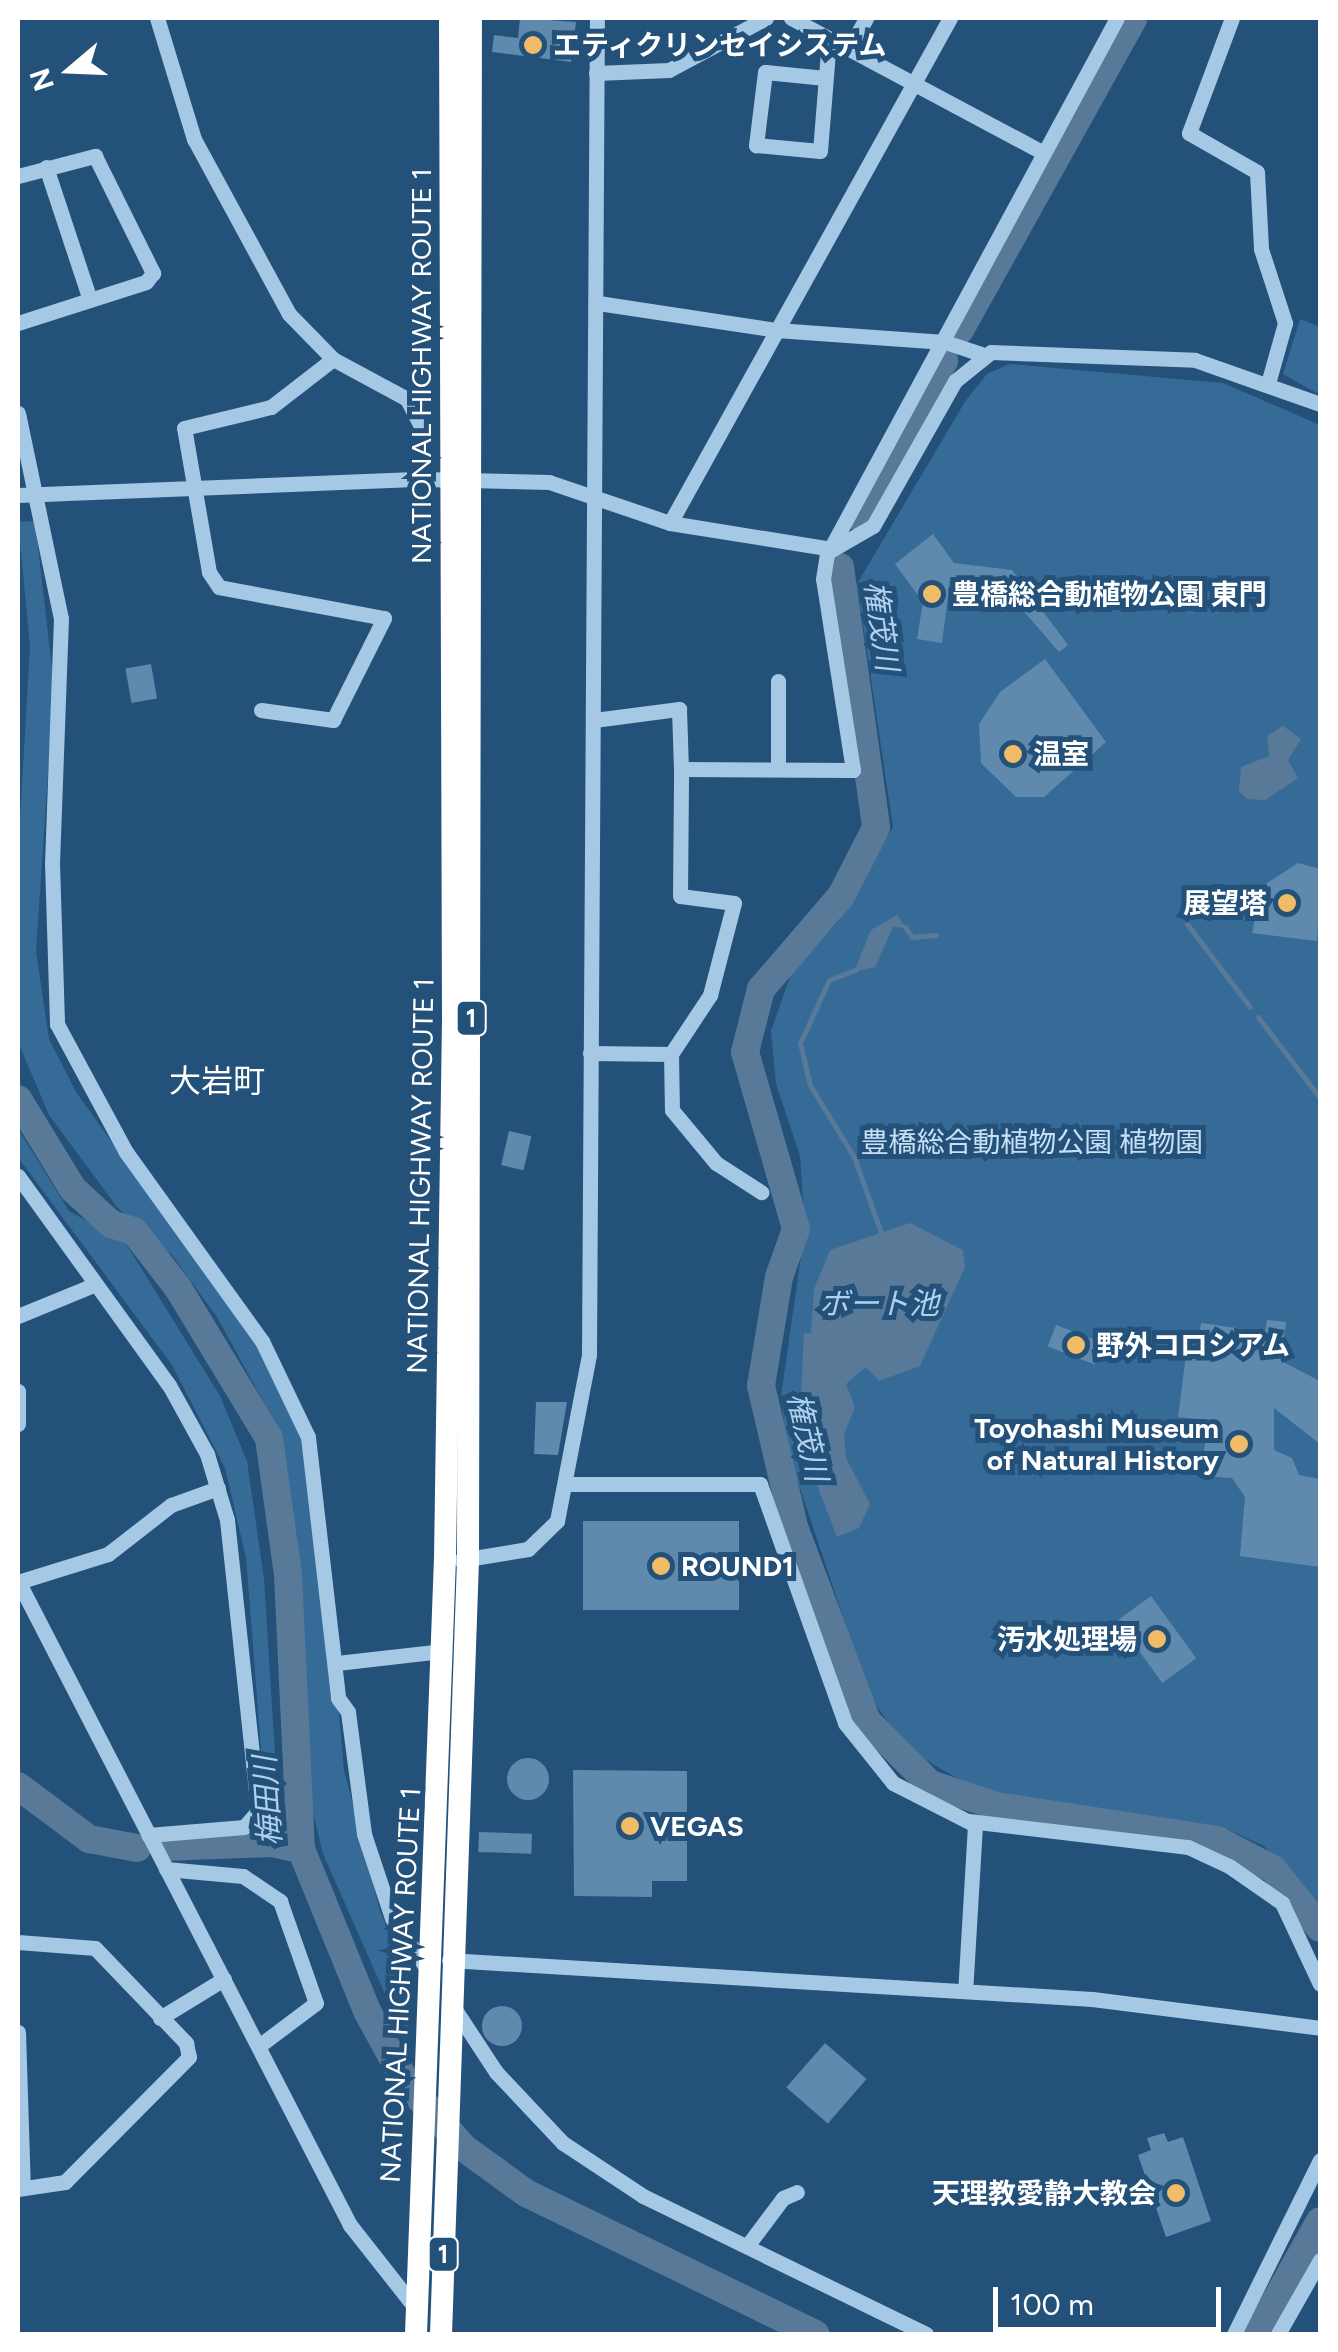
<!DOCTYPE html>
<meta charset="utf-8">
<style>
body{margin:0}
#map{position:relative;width:1338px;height:2352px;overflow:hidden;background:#23517a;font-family:Figtree,"Noto Sans JP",sans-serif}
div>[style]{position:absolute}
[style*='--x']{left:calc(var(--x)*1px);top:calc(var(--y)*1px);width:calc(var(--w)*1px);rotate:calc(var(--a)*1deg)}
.green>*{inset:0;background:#366b98}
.water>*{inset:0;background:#587a98}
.stream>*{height:5px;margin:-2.5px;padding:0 2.5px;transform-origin:2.5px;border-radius:2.5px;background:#587a98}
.river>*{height:28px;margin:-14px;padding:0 14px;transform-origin:14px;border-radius:14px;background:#587a98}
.building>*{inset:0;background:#5f8aae;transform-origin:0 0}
.round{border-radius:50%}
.minor>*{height:15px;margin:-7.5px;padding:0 7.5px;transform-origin:7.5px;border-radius:7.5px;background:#a5c8e5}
.highway>*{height:22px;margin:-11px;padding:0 11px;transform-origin:11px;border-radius:11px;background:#fff}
.dots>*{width:28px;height:28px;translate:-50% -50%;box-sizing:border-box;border:5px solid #23517a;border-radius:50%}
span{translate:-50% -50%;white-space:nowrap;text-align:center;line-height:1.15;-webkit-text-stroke:10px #23517a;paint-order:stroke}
.shield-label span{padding:2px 8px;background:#23517a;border:2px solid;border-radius:8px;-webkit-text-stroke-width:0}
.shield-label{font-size:25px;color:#fff;font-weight:700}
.poi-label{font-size:28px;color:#fff;font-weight:700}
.left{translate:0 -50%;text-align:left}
.right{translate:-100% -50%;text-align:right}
.street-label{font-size:28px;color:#fff}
.park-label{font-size:28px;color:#c8e0f4}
.water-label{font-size:30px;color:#b0d1ed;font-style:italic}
.quarter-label{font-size:32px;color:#fff}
.frame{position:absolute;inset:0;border:20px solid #fff;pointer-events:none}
.north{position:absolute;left:20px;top:20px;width:100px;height:100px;-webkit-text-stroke:8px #23517a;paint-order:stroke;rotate:251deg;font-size:28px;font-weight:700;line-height:40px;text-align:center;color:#fff}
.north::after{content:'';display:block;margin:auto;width:35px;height:45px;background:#fff;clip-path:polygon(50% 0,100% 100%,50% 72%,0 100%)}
.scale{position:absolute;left:993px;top:2287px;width:228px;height:45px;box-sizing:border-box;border:5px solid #fff;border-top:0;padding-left:12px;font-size:30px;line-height:35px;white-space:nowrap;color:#fff;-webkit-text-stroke:8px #23517a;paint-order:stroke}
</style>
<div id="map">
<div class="green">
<div style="clip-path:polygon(1300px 319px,1320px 327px,1320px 395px,1283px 374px)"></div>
<div style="clip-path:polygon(1009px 364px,1223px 383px,1320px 425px,1320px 1908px,1264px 1846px,1229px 1830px,974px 1788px,907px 1749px,869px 1695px,787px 1449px,781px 1396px,805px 1228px,800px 1156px,776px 1084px,771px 1031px,792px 971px,839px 921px,893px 827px,857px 584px,966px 400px,987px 374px)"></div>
<div style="clip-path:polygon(35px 521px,54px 685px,36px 951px,49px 1039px,76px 1092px,294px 1398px,328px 1590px,344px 1770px,380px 1911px,409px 1980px,408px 2046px,323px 1854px,306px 1784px,296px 1531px,275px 1423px,217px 1317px,172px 1255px,117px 1207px,49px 1115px,18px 1042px,18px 853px,30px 646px,18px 522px)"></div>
<div style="clip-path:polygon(18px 1129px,69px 1211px,125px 1242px,220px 1396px,247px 1461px,264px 1579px,279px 1818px,270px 1837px,254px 1834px,266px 1817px,253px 1645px,246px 1558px,225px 1468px,172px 1365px,20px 1160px)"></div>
</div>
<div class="water">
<div style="clip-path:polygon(1283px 726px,1301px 739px,1288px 760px,1298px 778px,1265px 800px,1247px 799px,1239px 791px,1241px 767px,1269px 756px,1267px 736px)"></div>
<div style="clip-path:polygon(897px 915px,906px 928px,893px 927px,875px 967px,854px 972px,871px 930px)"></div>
<div style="clip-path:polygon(910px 1223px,963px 1250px,965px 1267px,920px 1366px,879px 1381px,866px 1367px,846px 1384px,855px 1407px,844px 1434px,846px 1458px,870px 1504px,859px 1528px,837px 1537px,799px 1438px,804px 1333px,811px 1333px,814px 1289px,830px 1250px)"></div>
</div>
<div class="stream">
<div style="--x:1187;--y:924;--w:104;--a:52.8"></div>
<div style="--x:905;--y:927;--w:12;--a:55"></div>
<div style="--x:912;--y:937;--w:24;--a:-5"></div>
<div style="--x:855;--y:970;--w:28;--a:159"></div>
<div style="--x:829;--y:980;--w:69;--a:114.7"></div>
<div style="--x:800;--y:1043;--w:43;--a:76.6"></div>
<div style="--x:810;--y:1085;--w:84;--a:58.6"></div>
<div style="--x:854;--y:1157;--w:81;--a:70.4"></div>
<div style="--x:1258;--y:1017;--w:102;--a:52.6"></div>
</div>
<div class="river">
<div style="--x:960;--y:330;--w:357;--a:-60.9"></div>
<div style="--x:859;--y:517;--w:178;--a:-61.4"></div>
<div style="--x:840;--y:567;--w:263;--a:82.1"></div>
<div style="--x:876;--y:828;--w:76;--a:117.2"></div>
<div style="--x:841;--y:896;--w:123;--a:130.7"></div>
<div style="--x:761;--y:989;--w:65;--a:104.3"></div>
<div style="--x:745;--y:1052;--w:184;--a:73.9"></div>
<div style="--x:796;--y:1229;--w:51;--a:109.5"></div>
<div style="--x:779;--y:1277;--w:110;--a:99.4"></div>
<div style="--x:761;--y:1386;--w:145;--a:76.8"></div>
<div style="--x:794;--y:1527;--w:207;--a:69.4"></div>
<div style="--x:867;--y:1721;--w:89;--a:45"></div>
<div style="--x:930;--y:1784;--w:71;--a:18.2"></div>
<div style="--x:997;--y:1806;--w:223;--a:8.8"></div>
<div style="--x:1217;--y:1840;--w:63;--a:27.4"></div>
<div style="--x:1273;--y:1869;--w:75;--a:51.5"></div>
<div style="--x:18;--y:1099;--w:105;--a:58.6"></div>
<div style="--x:73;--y:1189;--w:52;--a:42.6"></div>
<div style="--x:111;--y:1224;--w:24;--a:17"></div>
<div style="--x:134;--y:1231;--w:72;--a:52.3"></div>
<div style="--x:178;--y:1288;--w:175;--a:58.8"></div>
<div style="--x:269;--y:1438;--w:138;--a:82.1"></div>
<div style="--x:288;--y:1575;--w:274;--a:87.3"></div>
<div style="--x:301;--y:1849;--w:175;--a:67.8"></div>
<div style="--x:367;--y:2011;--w:83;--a:61.3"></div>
<div style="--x:407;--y:2084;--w:86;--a:48.3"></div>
<div style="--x:464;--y:2148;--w:77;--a:36"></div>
<div style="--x:526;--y:2193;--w:322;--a:26"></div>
<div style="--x:18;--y:1786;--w:89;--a:36.7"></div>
<div style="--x:89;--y:1839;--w:49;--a:10.6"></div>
<div style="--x:163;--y:1847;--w:109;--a:-2.1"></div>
<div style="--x:272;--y:1843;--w:30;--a:12"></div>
<div style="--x:1257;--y:2334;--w:129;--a:-60.9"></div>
</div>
<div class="building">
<div style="clip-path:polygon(520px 18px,576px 22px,571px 62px,492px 52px,494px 35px,518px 38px)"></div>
<div style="clip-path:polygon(933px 534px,954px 563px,1012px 570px,1068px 645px,1059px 652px,1002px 586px,950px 579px,942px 643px,917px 639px,923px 602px,895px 564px)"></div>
<div style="clip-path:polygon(1045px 659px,1106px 742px,1044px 797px,1016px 797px,981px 763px,979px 724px,1000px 692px)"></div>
<div style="left:151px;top:664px;width:35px;height:26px;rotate:80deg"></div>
<div style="clip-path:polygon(1298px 863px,1320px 869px,1317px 941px,1252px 933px,1261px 887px)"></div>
<div style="left:509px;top:1131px;width:23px;height:35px;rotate:13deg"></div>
<div style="clip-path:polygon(1267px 1320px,1286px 1322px,1281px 1361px,1320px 1381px,1320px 1444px,1274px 1408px,1274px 1450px,1292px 1458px,1299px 1475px,1320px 1479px,1320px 1567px,1240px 1556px,1245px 1497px,1232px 1478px,1202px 1476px,1207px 1420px,1178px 1417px,1187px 1347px,1197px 1348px,1201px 1323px,1265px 1332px)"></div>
<div style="left:1056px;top:1325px;width:50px;height:23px;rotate:21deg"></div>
<div style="clip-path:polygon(536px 1402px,567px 1402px,558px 1455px,534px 1454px)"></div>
<div style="left:583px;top:1521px;width:156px;height:89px"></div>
<div style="left:1151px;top:1596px;width:77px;height:42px;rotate:54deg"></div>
<div class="round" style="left:507px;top:1758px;width:42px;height:42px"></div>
<div style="clip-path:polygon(573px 1770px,687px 1771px,687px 1881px,652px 1881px,652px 1897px,574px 1896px)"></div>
<div style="left:479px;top:1832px;width:53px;height:20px;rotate:2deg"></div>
<div class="round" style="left:482px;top:2006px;width:40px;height:40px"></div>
<div style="left:825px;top:2043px;width:55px;height:59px;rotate:41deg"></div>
<div style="clip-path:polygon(1164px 2133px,1168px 2142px,1183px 2137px,1211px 2221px,1166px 2237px,1138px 2155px,1151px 2150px,1147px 2138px)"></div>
</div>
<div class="minor">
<div style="--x:157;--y:18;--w:127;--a:73"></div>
<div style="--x:194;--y:139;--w:199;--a:61.5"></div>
<div style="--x:289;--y:314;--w:63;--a:45.6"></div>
<div style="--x:791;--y:18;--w:282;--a:28.1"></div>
<div style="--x:1232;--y:18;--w:123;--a:110.5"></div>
<div style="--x:1189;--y:133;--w:78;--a:29.8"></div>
<div style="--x:1257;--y:172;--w:77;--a:87"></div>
<div style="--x:1261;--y:249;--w:78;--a:72"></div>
<div style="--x:1285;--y:323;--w:59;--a:105.7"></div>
<div style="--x:849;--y:49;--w:35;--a:-61"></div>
<div style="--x:596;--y:73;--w:73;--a:-2.4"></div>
<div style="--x:669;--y:70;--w:110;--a:-28.2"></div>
<div style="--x:825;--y:78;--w:60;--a:-174.3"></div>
<div style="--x:765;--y:72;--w:74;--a:97"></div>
<div style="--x:756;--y:145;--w:64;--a:5.4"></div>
<div style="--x:820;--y:151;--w:113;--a:-85.4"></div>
<div style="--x:46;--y:167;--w:140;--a:71.7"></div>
<div style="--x:18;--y:176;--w:80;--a:-14.6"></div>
<div style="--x:95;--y:156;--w:131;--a:63.6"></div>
<div style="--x:153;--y:273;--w:11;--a:128"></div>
<div style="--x:146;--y:282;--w:134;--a:162.2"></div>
<div style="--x:598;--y:303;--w:180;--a:8.6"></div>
<div style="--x:776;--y:330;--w:169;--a:4.1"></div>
<div style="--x:945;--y:342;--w:41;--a:18.4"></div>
<div style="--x:18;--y:413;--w:209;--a:78.2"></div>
<div style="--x:61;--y:618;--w:245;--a:92.1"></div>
<div style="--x:52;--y:863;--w:161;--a:88.2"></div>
<div style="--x:57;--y:1024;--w:145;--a:61.7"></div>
<div style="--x:126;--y:1152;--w:233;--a:54.3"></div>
<div style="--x:262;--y:1341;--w:106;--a:64.4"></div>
<div style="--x:308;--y:1437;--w:263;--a:83.4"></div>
<div style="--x:338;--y:1698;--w:17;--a:54"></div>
<div style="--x:348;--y:1712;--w:123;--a:82.5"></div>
<div style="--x:364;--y:1834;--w:89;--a:71.6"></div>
<div style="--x:392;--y:1918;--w:67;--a:55.4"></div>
<div style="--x:18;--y:495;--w:403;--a:-2.3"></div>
<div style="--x:421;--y:479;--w:128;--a:1.3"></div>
<div style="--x:549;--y:482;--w:128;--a:18.7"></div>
<div style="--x:670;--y:523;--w:165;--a:9.1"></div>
<div style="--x:833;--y:549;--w:46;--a:-29.9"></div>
<div style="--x:873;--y:526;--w:167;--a:-60.5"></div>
<div style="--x:955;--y:381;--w:46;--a:-38.9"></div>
<div style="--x:991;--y:352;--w:204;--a:2.2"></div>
<div style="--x:1195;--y:360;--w:133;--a:19.4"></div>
<div style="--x:670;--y:523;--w:577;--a:-60.99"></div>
<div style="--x:778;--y:681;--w:88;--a:90"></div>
<div style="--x:261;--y:710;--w:73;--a:7.9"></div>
<div style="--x:333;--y:720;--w:114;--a:-63.4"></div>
<div style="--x:384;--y:618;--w:168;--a:-169.4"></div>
<div style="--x:219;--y:587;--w:18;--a:-124"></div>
<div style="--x:209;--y:572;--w:146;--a:-99.8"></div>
<div style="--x:184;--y:428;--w:89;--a:-13.6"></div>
<div style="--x:271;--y:407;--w:78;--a:-37.7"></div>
<div style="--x:333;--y:359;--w:84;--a:28.4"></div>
<div style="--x:407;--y:399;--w:44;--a:62.9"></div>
<div style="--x:594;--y:720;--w:86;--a:-7.4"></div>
<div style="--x:679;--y:709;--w:60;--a:88.1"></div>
<div style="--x:590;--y:1053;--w:81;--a:0.7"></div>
<div style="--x:671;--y:1054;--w:71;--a:-56.5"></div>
<div style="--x:710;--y:995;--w:95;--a:-75.4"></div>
<div style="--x:734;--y:903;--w:54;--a:-172.6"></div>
<div style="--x:680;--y:896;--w:127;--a:-89.5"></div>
<div style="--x:681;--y:769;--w:172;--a:0.3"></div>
<div style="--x:853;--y:770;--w:193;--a:-98.9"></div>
<div style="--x:823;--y:579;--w:24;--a:-81"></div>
<div style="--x:827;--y:555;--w:610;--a:-61.63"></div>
<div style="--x:671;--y:1054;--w:56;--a:89"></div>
<div style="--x:672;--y:1110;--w:69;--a:50.3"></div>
<div style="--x:716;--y:1163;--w:54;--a:32.8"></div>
<div style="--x:18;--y:1176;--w:258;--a:54.2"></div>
<div style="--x:169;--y:1385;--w:79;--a:61.2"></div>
<div style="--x:207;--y:1454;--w:69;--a:73.1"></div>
<div style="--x:227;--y:1520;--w:293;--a:83.9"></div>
<div style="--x:258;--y:1811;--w:21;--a:131"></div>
<div style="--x:244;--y:1827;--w:96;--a:175.2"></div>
<div style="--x:18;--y:1316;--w:84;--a:-22.3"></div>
<div style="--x:18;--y:1391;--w:33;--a:90"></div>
<div style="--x:567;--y:1484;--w:193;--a:0"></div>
<div style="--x:760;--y:1484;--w:254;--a:70.4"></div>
<div style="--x:845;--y:1723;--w:77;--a:51.3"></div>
<div style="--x:893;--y:1783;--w:92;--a:27.1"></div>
<div style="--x:975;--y:1825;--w:166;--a:93.4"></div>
<div style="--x:461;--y:1560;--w:68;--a:-9.3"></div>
<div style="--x:528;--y:1549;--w:40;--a:-44"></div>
<div style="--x:557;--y:1521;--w:169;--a:-79.1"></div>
<div style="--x:589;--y:1355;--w:1337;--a:-89.66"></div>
<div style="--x:18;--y:1581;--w:725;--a:62.73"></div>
<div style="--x:350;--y:2225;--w:108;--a:51.8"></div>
<div style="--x:18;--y:1582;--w:94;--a:-17.3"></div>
<div style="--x:108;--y:1554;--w:80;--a:-37.9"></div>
<div style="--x:171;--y:1505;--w:50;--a:-19.9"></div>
<div style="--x:337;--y:1663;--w:107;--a:-6.5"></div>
<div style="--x:969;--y:1821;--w:221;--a:6.8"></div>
<div style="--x:1188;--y:1847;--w:45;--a:24.9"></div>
<div style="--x:1229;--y:1866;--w:65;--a:34.9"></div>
<div style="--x:1282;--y:1903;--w:89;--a:64.9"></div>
<div style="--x:166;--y:1869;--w:77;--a:5.2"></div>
<div style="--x:243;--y:1876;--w:45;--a:34"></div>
<div style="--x:280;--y:1901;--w:108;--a:70.6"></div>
<div style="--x:316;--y:2003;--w:70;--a:143.1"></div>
<div style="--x:18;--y:1942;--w:77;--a:4.5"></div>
<div style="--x:95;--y:1948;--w:132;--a:46.2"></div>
<div style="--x:186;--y:2043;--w:14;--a:78"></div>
<div style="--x:189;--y:2057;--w:176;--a:134.8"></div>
<div style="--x:65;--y:2182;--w:48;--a:171.5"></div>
<div style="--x:449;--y:1960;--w:644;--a:3.47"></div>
<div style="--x:1092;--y:1999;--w:230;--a:7.2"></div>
<div style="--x:454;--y:2008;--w:77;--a:56.7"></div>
<div style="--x:496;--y:2072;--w:98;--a:46.7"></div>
<div style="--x:563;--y:2143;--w:96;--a:33.5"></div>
<div style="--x:643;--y:2196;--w:315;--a:26"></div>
<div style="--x:160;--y:2018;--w:75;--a:-31.4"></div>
<div style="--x:18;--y:2032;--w:156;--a:88.2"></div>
<div style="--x:747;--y:2246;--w:60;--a:-53.1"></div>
<div style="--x:783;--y:2198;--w:15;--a:-23"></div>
<div style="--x:1234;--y:2334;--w:194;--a:-63.7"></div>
<div style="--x:1278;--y:2334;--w:85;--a:-60.4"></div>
</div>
<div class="highway">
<div style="--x:416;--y:2334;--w:776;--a:-87.86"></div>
<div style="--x:445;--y:1559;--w:539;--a:-89.15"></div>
<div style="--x:453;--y:1020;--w:1002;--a:-90.17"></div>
<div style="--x:441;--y:2334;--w:774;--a:-88"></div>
<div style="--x:468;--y:1560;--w:1542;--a:-89.89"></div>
</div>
<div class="dots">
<div style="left:533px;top:45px;background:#f0bc68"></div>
<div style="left:932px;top:594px;background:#f0bc68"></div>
<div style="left:1013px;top:754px;background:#f0bc68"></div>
<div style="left:1287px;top:903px;background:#f0bc68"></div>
<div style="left:1076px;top:1345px;background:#f0bc68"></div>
<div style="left:1239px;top:1444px;background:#f0bc68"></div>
<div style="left:661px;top:1566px;background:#f0bc68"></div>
<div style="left:1157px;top:1639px;background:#f0bc68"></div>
<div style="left:630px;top:1826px;background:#f0bc68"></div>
<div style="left:1176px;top:2193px;background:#f0bc68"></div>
</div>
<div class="shield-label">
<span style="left:471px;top:1018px">1</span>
<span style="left:443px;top:2254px">1</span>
</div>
<div class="poi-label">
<span class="left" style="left:553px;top:45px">エティクリンセイシステム</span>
<span class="left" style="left:952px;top:594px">豊橋総合動植物公園 東門</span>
<span class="left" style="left:1033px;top:754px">温室</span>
<span class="right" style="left:1267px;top:903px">展望塔</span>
<span class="left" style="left:1096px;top:1345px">野外コロシアム</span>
<span class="right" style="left:1219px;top:1444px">Toyohashi Museum<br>of Natural History</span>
<span class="left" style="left:681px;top:1566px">ROUND1</span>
<span class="right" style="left:1137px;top:1639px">汚水処理場</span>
<span class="left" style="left:650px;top:1826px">VEGAS</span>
<span class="right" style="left:1156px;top:2193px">天理教愛静大教会</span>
</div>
<div class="street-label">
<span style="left:421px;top:366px;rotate:-90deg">NATIONAL HIGHWAY ROUTE 1</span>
<span style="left:420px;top:1176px;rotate:-89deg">NATIONAL HIGHWAY ROUTE 1</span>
<span style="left:400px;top:1985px;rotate:-87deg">NATIONAL HIGHWAY ROUTE 1</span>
</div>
<div class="park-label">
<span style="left:1032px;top:1142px">豊橋総合動植物公園 植物園</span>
</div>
<div class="water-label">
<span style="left:881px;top:626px;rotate:82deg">権茂川</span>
<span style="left:879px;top:1304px">ボート池</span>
<span style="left:807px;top:1437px;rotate:77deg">権茂川</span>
<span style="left:268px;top:1801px;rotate:-94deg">梅田川</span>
</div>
<div class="quarter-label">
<span style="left:217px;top:1081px">大岩町</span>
</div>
<div class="frame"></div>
<div class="north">N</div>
<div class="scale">100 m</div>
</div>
